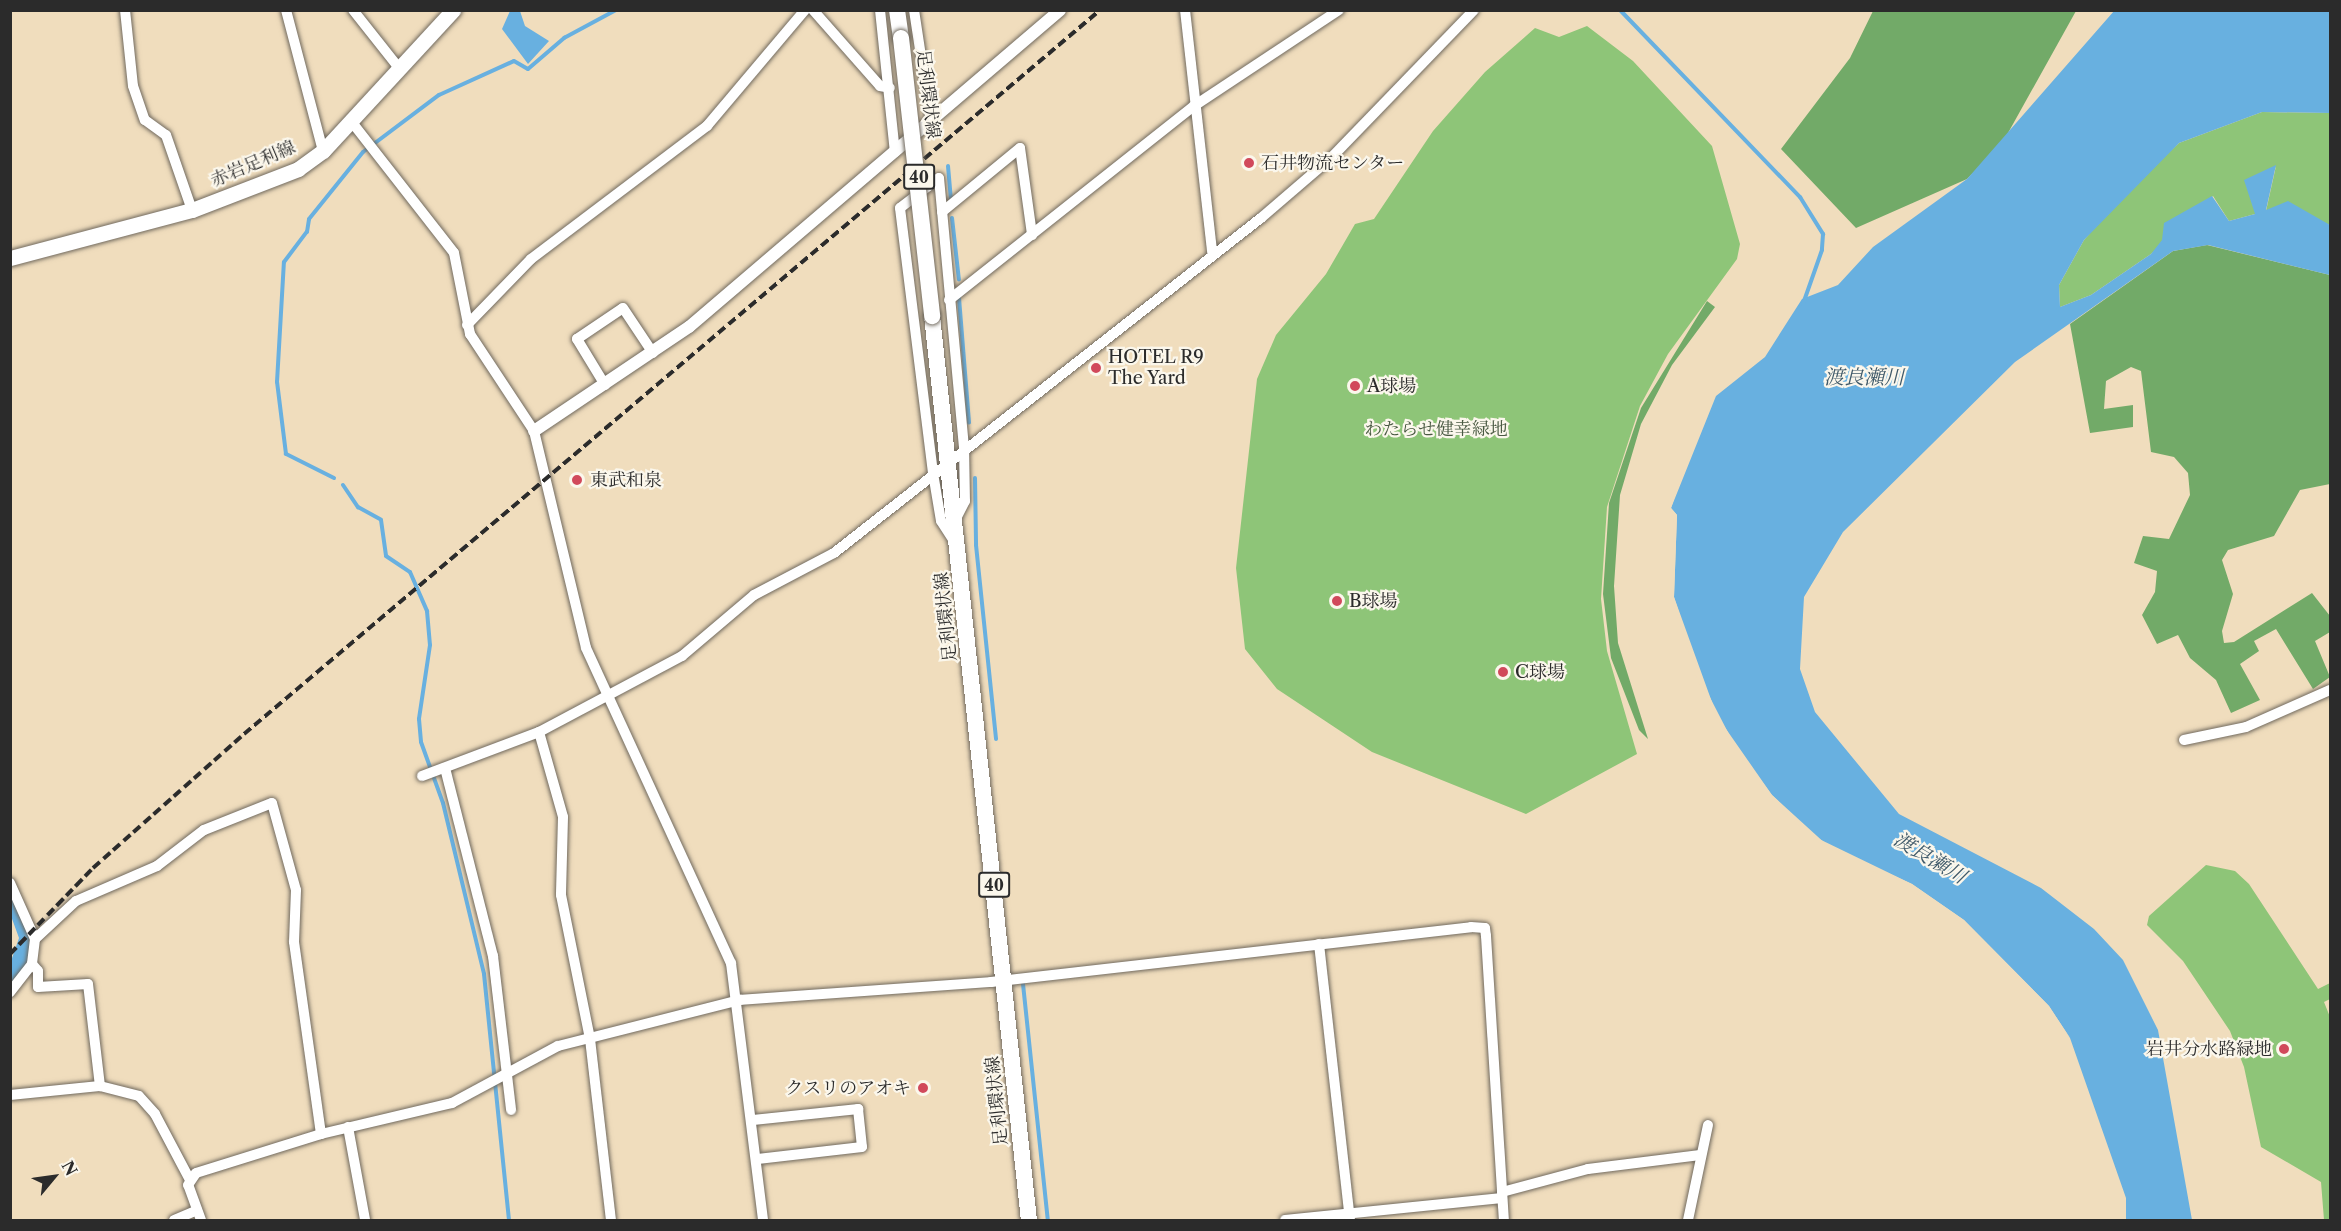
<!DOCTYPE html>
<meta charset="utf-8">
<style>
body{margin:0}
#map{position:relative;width:2341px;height:1231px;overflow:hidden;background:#f0ddbd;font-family:"Libre Caslon Text","Noto Serif JP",serif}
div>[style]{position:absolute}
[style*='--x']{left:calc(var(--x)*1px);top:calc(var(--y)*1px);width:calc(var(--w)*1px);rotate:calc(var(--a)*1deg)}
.green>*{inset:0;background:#8ec578}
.forest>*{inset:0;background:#72aa68}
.water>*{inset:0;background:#68b0e0}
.pier>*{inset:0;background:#f0ddbd}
.stream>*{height:4px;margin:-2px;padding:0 2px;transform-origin:2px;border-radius:2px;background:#68b0e0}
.roads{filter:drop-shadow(0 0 2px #70695e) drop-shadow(0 0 2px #70695e)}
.minor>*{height:10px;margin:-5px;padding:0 5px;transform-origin:5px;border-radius:5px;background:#fff}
.tertiary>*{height:12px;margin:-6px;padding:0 6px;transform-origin:6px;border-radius:6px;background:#fff}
.secondary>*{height:15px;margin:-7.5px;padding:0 7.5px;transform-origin:7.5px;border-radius:7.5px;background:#fff}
.primary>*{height:16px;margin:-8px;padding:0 8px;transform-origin:8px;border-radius:8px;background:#fff}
.rail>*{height:4px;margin-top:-2px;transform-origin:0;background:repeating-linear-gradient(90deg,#2b2b2b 0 9px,transparent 0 13.5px)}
.bridges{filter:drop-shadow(0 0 2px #70695e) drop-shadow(0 0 2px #70695e)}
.primary-bridge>*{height:16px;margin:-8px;padding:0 8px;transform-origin:8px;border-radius:8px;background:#fff}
.dots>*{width:16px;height:16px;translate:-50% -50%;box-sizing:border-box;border:3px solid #fbf7ec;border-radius:50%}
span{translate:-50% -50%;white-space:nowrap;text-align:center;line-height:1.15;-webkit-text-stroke:4.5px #fbf7ec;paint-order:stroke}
.shield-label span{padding:2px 4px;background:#fbf7ec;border:2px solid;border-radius:4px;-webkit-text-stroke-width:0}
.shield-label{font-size:16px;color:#2b2b2b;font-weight:700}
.street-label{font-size:18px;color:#2b2b2b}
.poi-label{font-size:18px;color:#2b2b2b}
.left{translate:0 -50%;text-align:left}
.right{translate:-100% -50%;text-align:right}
.park-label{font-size:18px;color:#495942}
.water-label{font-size:20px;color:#405a6a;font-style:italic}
.frame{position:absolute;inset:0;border:12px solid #2b2b2b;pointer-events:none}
.north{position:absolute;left:24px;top:1147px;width:60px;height:60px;-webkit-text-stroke:4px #fbf7ec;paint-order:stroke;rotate:61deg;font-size:16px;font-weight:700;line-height:24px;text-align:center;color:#2b2b2b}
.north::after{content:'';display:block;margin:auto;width:21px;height:27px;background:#2b2b2b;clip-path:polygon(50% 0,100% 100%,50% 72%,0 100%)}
</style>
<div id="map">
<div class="green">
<div style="clip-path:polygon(1587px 26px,1633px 61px,1712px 146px,1740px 244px,1737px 259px,1668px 354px,1640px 406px,1607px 507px,1601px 599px,1607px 651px,1637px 754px,1526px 814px,1372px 752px,1277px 689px,1245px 649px,1236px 568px,1257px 379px,1276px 335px,1326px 274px,1355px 224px,1374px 219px,1433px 131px,1485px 72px,1535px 28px,1559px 37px)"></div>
<div style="clip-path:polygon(2262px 112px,2330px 113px,2330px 225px,2266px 211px,2276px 166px,2255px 214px,2229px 221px,2213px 196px,2151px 254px,2091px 295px,2060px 307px,2059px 285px,2084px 240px,2130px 188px,2179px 143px)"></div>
<div style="clip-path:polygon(2206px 865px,2235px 871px,2249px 884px,2318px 989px,2330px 983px,2330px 999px,2324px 1002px,2330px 1017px,2330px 1220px,2324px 1220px,2321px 1182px,2261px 1147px,2244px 1067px,2230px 1031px,2183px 961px,2147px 925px,2149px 916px)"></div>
</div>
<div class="forest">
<div style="clip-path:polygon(1873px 11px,2076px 11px,2003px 142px,1967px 179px,1856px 228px,1781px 149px,1850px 58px)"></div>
<div style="clip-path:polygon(2207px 245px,2330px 275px,2330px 484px,2300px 490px,2274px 536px,2228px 550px,2222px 560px,2233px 594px,2222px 631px,2224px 643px,2234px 642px,2312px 593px,2330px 616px,2330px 632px,2315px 641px,2330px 677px,2313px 689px,2276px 629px,2254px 641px,2259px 651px,2240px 664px,2260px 700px,2231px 713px,2216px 680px,2190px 658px,2178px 635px,2157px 644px,2142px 615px,2155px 592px,2157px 571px,2134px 563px,2143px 536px,2169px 539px,2190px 495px,2188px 473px,2174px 457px,2151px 452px,2141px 371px,2131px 367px,2106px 381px,2104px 409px,2133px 405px,2133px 427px,2090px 433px,2070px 324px,2173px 251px)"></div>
<div style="clip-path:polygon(1707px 301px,1715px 307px,1672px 365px,1641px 424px,1620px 495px,1614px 586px,1618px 643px,1648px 739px,1639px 730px,1611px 658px,1603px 594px,1609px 503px,1641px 408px)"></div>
</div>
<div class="water">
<div style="clip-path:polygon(510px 11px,520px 11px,525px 26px,549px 41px,528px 64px,502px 29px)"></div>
<div style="clip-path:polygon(2114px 11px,2330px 11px,2330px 113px,2262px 112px,2179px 143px,2084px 240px,2059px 285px,2060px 307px,2091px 295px,2151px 254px,2162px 240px,2164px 223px,2212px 196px,2229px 221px,2255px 214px,2244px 180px,2276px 165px,2266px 210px,2288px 201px,2330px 225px,2330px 275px,2208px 245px,2173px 251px,2015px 362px,1843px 532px,1804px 597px,1800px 669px,1815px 712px,1899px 814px,2041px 888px,2094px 929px,2123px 960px,2158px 1030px,2192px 1220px,2126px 1220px,2126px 1198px,2070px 1038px,2049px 1006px,1964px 920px,1912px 884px,1828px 846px,1772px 795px,1717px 716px,1674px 597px,1677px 515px,1671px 508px,1716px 396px,1765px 357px,1802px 299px,1838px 285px,1873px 247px,1967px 179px)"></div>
<div style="clip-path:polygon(10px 888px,33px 940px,29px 963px,11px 987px,11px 961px,19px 938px,11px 916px)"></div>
</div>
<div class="pier">
<div style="clip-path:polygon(1691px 448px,1671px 508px,1677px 515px,1674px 597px,1701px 680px,1734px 744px,1772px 795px,1815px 837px,1912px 884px,1964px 920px,2049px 1006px,2070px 1038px,2047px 1008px,1945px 909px,1813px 840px,1769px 797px,1731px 745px,1698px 682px,1671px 597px,1674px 516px,1668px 508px)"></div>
</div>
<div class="stream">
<div style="--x:1620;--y:10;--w:260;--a:46.1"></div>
<div style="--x:1800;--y:197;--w:44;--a:58.1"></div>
<div style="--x:1823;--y:234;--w:16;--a:94"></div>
<div style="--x:1822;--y:250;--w:57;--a:109.4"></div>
<div style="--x:948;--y:166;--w:33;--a:85"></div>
<div style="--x:952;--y:218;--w:62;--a:83.6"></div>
<div style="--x:959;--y:298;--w:125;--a:85.4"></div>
<div style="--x:334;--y:478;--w:54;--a:-153.4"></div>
<div style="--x:286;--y:454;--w:73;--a:-97.1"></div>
<div style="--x:277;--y:382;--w:120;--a:-86.7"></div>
<div style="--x:284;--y:262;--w:38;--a:-53"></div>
<div style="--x:307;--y:232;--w:13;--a:-81"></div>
<div style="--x:309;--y:219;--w:86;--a:-51.1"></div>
<div style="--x:363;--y:152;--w:95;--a:-36.9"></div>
<div style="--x:439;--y:95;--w:82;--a:-24.4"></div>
<div style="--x:514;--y:61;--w:16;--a:30"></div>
<div style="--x:528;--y:69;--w:48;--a:-40.7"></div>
<div style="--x:564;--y:38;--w:59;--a:-28.3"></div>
<div style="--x:975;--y:478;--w:67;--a:89.1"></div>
<div style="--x:976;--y:545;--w:195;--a:84.1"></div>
<div style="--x:343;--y:485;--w:27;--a:56"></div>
<div style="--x:358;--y:507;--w:26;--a:29"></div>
<div style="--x:381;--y:520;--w:36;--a:82"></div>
<div style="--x:386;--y:556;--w:29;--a:34"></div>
<div style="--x:410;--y:572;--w:43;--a:66.4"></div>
<div style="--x:427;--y:611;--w:34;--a:85"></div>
<div style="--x:430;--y:645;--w:75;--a:98.5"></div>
<div style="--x:419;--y:719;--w:23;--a:85"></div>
<div style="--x:421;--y:742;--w:65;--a:70.2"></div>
<div style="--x:443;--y:803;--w:176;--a:76.5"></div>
<div style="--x:484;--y:974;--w:247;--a:84.2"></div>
<div style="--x:1023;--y:984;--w:237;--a:84"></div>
</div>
<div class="roads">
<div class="minor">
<div style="--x:125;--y:10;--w:76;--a:84"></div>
<div style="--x:133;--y:86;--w:36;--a:71"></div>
<div style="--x:145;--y:120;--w:26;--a:36"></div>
<div style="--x:166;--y:135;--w:79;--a:70.9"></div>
<div style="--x:286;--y:10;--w:146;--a:75.3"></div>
<div style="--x:353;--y:10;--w:74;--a:51.6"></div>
<div style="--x:813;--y:10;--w:101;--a:48.6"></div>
<div style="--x:880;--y:86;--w:10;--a:11"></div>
<div style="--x:880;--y:10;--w:143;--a:84"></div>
<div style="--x:914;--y:10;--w:114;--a:81.4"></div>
<div style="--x:1185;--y:10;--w:244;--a:83.6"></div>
<div style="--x:351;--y:121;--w:167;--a:52"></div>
<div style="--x:454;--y:253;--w:83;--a:78.8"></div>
<div style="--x:470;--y:334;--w:116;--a:56.6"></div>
<div style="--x:534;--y:431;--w:223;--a:76.5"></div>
<div style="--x:586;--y:648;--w:347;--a:65.3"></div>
<div style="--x:731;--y:963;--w:259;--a:82.9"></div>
<div style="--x:1020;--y:148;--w:88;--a:82.1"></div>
<div style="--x:942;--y:212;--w:101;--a:-39.4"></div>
<div style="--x:949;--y:300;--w:313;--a:-38.4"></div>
<div style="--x:1194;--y:106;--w:174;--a:-33.5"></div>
<div style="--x:467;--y:325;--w:92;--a:-45.9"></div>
<div style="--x:531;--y:259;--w:221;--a:-37.1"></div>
<div style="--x:707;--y:126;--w:152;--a:-49.8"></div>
<div style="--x:605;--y:385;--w:54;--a:-121.3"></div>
<div style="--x:577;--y:339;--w:55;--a:-34"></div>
<div style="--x:623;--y:308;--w:54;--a:56.3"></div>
<div style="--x:954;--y:541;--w:24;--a:-123"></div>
<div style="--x:941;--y:521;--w:49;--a:-99.5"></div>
<div style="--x:933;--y:473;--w:267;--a:-97.1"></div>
<div style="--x:900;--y:208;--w:49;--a:-37.6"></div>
<div style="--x:939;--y:178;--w:269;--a:84.7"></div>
<div style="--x:964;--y:446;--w:55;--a:89"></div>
<div style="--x:965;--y:501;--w:18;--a:117"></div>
<div style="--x:539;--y:732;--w:88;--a:74.2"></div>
<div style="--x:563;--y:817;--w:78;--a:91.5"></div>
<div style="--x:561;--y:895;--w:147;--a:78.6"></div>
<div style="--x:590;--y:1039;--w:182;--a:83.4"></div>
<div style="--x:2184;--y:740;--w:63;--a:-11.8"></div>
<div style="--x:2246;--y:727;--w:92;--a:-23.8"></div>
<div style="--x:445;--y:768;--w:194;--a:75.7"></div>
<div style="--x:493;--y:956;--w:155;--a:83.3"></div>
<div style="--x:422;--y:776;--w:125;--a:-20.6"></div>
<div style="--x:539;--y:732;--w:162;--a:-28"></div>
<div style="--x:682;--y:656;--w:94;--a:-40.3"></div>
<div style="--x:754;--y:595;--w:90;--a:-27.7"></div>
<div style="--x:834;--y:553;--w:543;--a:-38.12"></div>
<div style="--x:1261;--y:218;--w:94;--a:-40.7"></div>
<div style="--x:1332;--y:157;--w:204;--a:-46"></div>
<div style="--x:10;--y:883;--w:61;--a:65.9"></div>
<div style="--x:35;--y:939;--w:25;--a:97"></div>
<div style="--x:32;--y:964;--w:36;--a:128"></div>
<div style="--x:35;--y:939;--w:56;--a:-42.8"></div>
<div style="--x:76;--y:901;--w:88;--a:-23.4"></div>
<div style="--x:157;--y:866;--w:59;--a:-37.5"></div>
<div style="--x:204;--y:830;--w:73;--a:-21.7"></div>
<div style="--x:272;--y:803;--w:90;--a:74.6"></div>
<div style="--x:296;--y:890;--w:52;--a:92.2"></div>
<div style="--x:294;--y:942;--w:194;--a:82"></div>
<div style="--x:1319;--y:944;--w:278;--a:83.6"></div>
<div style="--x:32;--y:964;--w:9;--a:49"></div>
<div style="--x:38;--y:971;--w:16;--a:90"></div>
<div style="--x:38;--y:987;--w:50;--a:-3.4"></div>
<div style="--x:88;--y:984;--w:103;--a:83.3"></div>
<div style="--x:10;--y:1095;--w:90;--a:-5.7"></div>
<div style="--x:100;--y:1086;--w:40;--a:14.4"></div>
<div style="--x:139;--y:1096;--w:24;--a:48"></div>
<div style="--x:155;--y:1114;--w:75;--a:62.1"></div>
<div style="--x:753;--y:1120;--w:106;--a:-6"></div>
<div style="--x:858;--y:1109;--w:38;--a:84"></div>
<div style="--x:862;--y:1147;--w:105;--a:173.4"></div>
<div style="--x:348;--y:1127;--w:95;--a:79.6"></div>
<div style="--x:1502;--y:1192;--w:89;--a:-15"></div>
<div style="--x:1588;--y:1169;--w:113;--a:-7.1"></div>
<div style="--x:174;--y:1220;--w:25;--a:-23"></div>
<div style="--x:201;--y:1220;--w:37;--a:-110"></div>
<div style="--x:188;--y:1185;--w:14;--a:-56"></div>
<div style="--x:196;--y:1173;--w:131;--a:-17.3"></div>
<div style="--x:321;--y:1134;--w:135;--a:-13.3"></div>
<div style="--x:452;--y:1103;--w:120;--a:-28.3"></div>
<div style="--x:558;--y:1046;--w:188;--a:-14.2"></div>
<div style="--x:740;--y:1000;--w:252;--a:-4.1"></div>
<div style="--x:991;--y:982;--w:483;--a:-6.5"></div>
<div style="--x:1471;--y:927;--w:14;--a:4"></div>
<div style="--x:1485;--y:928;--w:8;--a:83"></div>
<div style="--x:1486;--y:936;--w:285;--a:86.4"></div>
<div style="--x:1285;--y:1220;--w:218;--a:-5.8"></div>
<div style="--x:1688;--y:1220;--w:97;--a:-78.1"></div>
</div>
<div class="tertiary">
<div style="--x:534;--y:431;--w:187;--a:-33.9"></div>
<div style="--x:689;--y:327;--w:488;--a:-40.5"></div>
</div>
<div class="secondary">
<div style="--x:10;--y:258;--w:188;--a:-14.8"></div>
<div style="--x:192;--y:210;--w:114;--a:-21.1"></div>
<div style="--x:298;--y:169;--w:31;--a:-36"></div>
<div style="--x:323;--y:151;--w:192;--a:-47.3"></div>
</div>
<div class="primary">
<div style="--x:897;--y:10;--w:28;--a:82"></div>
<div style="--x:932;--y:316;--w:909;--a:83.88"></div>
</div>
</div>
<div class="rail">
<div style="--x:10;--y:954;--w:120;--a:-46"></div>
<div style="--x:93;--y:868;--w:202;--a:-41.6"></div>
<div style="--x:244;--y:734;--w:1121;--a:-40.22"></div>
</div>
<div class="bridges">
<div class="primary-bridge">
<div style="--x:901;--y:38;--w:280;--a:83.6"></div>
</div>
</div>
<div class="dots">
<div style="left:1249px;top:163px;background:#d1495b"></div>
<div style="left:1096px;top:368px;background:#d1495b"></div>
<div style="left:1355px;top:386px;background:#d1495b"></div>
<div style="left:577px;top:480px;background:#d1495b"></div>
<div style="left:1337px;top:601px;background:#d1495b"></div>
<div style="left:1503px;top:672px;background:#d1495b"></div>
<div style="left:2284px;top:1049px;background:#d1495b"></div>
<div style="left:923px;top:1088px;background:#d1495b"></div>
</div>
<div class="shield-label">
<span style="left:919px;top:177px">40</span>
<span style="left:994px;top:885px">40</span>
</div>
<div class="street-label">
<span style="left:928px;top:94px;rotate:83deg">足利環状線</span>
<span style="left:253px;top:164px;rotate:-23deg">赤岩足利線</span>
<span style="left:946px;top:617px;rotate:-96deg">足利環状線</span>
<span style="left:997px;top:1101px;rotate:-96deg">足利環状線</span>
</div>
<div class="poi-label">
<span class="left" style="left:1261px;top:163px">石井物流センター</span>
<span class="left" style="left:1108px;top:368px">HOTEL R9<br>The Yard</span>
<span class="left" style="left:1367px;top:386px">A球場</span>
<span class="left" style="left:590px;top:480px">東武和泉</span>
<span class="left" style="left:1349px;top:601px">B球場</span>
<span class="left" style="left:1515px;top:672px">C球場</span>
<span class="right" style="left:2272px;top:1049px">岩井分水路緑地</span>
<span class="right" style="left:911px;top:1088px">クスリのアオキ</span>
</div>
<div class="park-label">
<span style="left:1436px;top:429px">わたらせ健幸緑地</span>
</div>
<div class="water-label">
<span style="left:1864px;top:377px">渡良瀬川</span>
<span style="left:1930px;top:858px;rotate:31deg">渡良瀬川</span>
</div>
<div class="frame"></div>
<div class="north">N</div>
</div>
